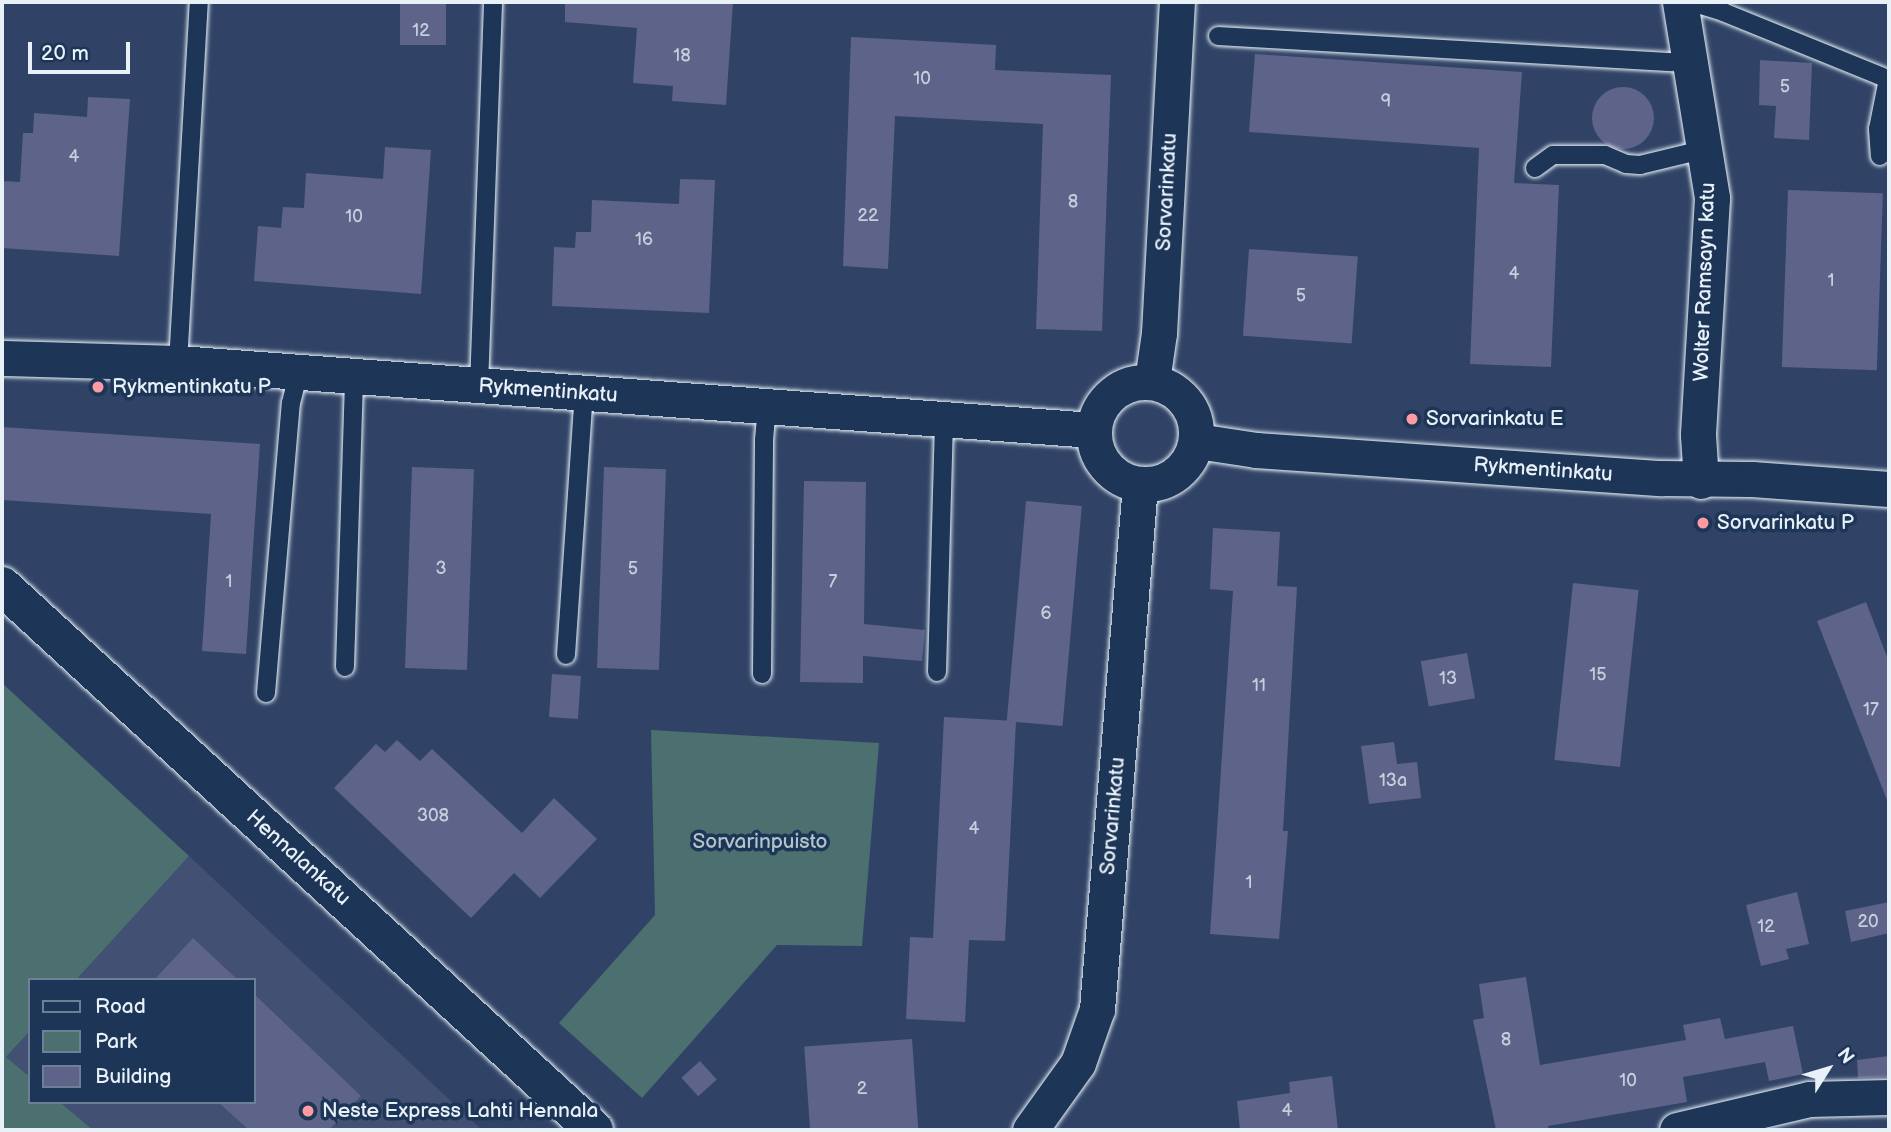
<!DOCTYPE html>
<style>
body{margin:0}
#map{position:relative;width:1891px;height:1132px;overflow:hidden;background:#304366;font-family:"Balsamiq Sans",sans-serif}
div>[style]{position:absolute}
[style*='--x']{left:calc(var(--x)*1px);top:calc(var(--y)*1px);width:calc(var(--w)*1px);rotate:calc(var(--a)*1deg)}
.built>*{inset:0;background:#415073}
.green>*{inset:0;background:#4c6f70}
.building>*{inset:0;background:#5d6389;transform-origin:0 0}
.round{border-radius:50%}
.roads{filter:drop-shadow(0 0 2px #e8f1f8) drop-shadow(0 0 2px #e8f1f8)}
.lane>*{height:18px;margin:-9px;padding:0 9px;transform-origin:9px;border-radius:9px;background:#1d3557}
.street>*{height:35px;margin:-17.5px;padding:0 17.5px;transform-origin:17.5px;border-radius:17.5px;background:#1d3557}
.street>.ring{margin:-17.5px;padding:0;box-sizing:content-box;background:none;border:35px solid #1d3557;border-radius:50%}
.secondary>*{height:38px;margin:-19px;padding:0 19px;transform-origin:19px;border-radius:19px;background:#1d3557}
.dots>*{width:19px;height:19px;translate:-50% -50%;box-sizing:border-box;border:4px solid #1d3557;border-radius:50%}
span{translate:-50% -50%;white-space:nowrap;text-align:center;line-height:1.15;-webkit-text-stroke:7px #1d3557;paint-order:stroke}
.number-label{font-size:18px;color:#c5cedc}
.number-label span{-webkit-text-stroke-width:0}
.street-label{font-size:21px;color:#e8f1f8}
.poi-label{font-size:21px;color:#e8f1f8}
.left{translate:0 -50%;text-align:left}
.park-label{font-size:21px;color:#b1c4c8}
.frame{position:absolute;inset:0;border:4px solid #e8f1f8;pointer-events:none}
.legend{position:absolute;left:28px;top:978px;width:228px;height:126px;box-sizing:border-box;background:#1d3557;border:2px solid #6e8097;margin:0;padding:9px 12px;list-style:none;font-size:21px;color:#e8f1f8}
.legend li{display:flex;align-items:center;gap:14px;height:35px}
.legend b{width:35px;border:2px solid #6e8097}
.north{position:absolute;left:1793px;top:1034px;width:70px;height:70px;-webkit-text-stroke:5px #1d3557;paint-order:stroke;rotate:53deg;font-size:19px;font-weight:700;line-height:28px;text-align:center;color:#e8f1f8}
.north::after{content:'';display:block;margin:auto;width:24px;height:32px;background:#e8f1f8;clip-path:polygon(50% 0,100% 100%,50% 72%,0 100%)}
.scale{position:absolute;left:28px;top:42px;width:102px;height:32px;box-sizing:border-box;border:4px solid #e8f1f8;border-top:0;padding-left:9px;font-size:21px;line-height:24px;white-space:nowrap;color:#e8f1f8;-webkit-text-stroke:5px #1d3557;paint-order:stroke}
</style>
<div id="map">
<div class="built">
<div style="clip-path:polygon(189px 856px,482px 1130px,93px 1130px,60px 1102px,254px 1102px,254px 980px,76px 980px)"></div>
<div style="clip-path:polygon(30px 1031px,30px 1077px,6px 1057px)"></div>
</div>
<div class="green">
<div style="clip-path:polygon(2px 683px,189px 856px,76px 980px,30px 980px,30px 1031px,6px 1057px,30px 1077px,30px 1102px,60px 1102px,93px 1130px,2px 1130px)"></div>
<div style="clip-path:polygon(651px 730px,879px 743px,862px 946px,777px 945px,642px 1098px,559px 1023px,655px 915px)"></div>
</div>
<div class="building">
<div style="left:400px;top:2px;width:46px;height:43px"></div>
<div style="clip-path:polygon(565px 2px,733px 2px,726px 105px,672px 101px,673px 86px,633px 83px,637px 28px,565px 22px)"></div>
<div style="clip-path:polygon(851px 37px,996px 45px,995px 70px,1111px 75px,1102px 331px,1036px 329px,1043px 124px,895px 116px,888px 269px,843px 266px)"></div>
<div style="clip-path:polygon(1255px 54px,1522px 72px,1514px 183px,1559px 185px,1551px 367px,1470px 364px,1479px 148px,1249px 132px)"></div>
<div style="clip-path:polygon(1760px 60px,1812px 63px,1809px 140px,1774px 138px,1776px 106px,1759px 105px)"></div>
<div class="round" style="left:1592px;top:87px;width:62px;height:62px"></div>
<div style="clip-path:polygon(88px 97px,130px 99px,119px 256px,2px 248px,2px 181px,20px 182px,23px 133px,33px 133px,34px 113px,87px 117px)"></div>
<div style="clip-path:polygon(385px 147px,431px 150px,421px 294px,254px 281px,258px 226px,281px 228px,283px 207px,304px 208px,306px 173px,383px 179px)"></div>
<div style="clip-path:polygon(680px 179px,715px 180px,709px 313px,552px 306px,554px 247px,575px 248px,576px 232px,591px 232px,592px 200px,679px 204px)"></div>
<div style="left:1788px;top:190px;width:95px;height:177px;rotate:2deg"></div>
<div style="left:1249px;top:249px;width:109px;height:87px;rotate:4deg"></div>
<div style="clip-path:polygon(2px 427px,260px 444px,246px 654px,202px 651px,211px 514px,2px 500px)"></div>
<div style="left:412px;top:467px;width:62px;height:201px;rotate:2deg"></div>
<div style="left:604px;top:467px;width:62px;height:201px;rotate:2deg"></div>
<div style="clip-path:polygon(804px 481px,866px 482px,864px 624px,925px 630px,922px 661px,863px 656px,863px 683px,800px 682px)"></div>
<div style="left:1026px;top:501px;width:56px;height:221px;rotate:5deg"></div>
<div style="clip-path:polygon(1213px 528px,1280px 532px,1277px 586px,1297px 587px,1283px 831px,1288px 831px,1279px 939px,1210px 934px,1233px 591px,1210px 589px)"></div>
<div style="left:1573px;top:583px;width:66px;height:178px;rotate:6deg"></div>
<div style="clip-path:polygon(1866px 602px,1889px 662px,1887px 800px,1817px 621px)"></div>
<div style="left:1467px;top:653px;width:46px;height:47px;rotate:80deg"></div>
<div style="left:552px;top:674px;width:29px;height:43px;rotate:4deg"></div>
<div style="clip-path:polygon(944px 717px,1016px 721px,1005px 941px,969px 940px,965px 1022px,906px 1019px,910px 937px,933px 938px)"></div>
<div style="clip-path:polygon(397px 740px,420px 761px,432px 749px,522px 833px,554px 798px,597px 839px,540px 898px,514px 873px,471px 918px,334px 788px,376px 744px,385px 752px)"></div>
<div style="clip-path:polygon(1394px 742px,1397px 764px,1417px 762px,1421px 798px,1369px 804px,1361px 746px)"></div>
<div style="clip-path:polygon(1797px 892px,1809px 944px,1786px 949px,1789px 959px,1761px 966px,1746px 905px)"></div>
<div style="clip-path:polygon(1889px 902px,1889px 933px,1851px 942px,1845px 911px)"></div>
<div style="clip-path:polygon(193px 938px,238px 980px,154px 980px)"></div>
<div style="clip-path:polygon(1526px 977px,1540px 1065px,1686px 1040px,1683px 1025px,1720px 1018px,1725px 1039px,1793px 1026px,1803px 1074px,1769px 1081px,1765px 1062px,1683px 1077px,1687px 1102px,1548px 1126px,1549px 1130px,1496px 1130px,1473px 1020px,1484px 1018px,1479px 984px)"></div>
<div style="clip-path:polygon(254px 994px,361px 1096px,329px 1130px,249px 1130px,218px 1102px,254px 1102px)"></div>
<div style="left:912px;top:1039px;width:91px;height:108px;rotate:86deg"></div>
<div style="clip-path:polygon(1889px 1056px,1889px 1077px,1858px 1078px,1857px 1060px)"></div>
<div style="left:700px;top:1061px;width:25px;height:25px;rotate:48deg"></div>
<div style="clip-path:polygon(1332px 1076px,1338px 1130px,1240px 1130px,1237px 1101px,1290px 1093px,1289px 1082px)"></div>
</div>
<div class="roads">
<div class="lane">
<div style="--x:1691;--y:2;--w:34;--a:17"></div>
<div style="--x:1723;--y:12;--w:178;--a:22.1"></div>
<div style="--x:1888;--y:79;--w:51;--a:101.3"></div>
<div style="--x:1878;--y:129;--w:27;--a:86"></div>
<div style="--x:1218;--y:36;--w:455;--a:3.3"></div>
<div style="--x:1535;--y:168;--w:22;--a:-36"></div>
<div style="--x:1553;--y:155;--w:52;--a:0"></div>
<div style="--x:1605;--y:155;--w:23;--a:23"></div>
<div style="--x:1626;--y:164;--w:14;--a:4"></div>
<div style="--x:1640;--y:165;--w:68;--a:-13.6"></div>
<div style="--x:178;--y:363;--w:362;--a:-86.7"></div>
<div style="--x:479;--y:386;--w:384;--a:-87.9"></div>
<div style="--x:566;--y:655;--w:263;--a:-86.1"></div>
<div style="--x:345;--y:667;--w:291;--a:-88.2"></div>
<div style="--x:937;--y:672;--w:252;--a:-88.4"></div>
<div style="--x:762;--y:674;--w:234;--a:-89.5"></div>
<div style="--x:764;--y:440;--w:33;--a:-85"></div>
<div style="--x:266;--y:693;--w:291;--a:-85.1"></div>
<div style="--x:291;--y:403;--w:32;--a:-76"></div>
</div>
<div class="street">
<div style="--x:1680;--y:2;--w:199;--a:80.7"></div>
<div style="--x:1712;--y:198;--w:237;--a:93.4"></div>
<div style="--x:1698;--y:435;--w:46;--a:86.3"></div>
<div style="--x:2;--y:358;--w:176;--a:1.6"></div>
<div style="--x:178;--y:363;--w:917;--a:4.19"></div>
<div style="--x:1152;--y:381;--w:49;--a:-81.7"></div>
<div style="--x:1159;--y:333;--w:331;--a:-86.9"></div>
<div class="ring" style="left:1094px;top:382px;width:67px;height:67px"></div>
<div style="--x:1197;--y:441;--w:60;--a:8.7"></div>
<div style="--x:1256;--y:450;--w:406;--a:4"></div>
<div style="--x:1661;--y:478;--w:91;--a:0.6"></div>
<div style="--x:1752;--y:479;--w:137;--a:4.2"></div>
<div style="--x:1030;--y:1130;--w:82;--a:-54.4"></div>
<div style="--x:1078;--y:1063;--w:57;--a:-70.6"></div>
<div style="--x:1097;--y:1009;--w:526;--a:-85.31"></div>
<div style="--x:1677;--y:1130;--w:136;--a:-13.2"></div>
<div style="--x:1809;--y:1099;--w:80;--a:-1.4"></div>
</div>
<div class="secondary">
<div style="--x:2;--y:586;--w:804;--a:42.58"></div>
</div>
</div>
<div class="dots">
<div style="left:98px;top:387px;background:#ff9aa2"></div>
<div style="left:1412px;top:419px;background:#ff9aa2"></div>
<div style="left:1703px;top:523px;background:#ff9aa2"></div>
<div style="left:308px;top:1111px;background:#ff9aa2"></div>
</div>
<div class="number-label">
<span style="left:421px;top:31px">12</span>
<span style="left:682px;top:56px">18</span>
<span style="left:922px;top:79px">10</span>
<span style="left:1785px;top:87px">5</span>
<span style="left:1386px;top:102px">9</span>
<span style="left:74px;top:157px">4</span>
<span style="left:1073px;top:202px">8</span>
<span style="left:868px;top:216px">22</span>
<span style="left:354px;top:217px">10</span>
<span style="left:644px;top:240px">16</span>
<span style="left:1514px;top:274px">4</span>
<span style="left:1831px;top:281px">1</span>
<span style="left:1301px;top:296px">5</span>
<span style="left:441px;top:569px">3</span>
<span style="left:633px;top:569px">5</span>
<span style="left:229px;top:582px">1</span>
<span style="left:833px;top:582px">7</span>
<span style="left:1046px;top:614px">6</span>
<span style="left:1598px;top:675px">15</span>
<span style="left:1448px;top:679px">13</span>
<span style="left:1259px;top:686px">11</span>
<span style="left:1871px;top:710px">17</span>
<span style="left:1393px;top:781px">13a</span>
<span style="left:433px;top:816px">308</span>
<span style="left:974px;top:829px">4</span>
<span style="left:1249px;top:883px">1</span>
<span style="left:1868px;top:922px">20</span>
<span style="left:1766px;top:927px">12</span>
<span style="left:1506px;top:1040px">8</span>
<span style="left:1628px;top:1081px">10</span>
<span style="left:862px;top:1089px">2</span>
<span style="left:1287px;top:1111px">4</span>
</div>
<div class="street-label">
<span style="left:1167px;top:192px;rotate:-87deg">Sorvarinkatu</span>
<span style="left:1705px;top:282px;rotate:-88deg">Wolter Ramsayn katu</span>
<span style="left:548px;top:391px;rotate:4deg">Rykmentinkatu</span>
<span style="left:1543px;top:470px;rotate:4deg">Rykmentinkatu</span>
<span style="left:1113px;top:816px;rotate:-85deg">Sorvarinkatu</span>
<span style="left:298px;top:858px;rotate:42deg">Hennalankatu</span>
</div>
<div class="poi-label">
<span class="left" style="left:112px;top:387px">Rykmentinkatu P</span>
<span class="left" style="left:1426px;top:419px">Sorvarinkatu E</span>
<span class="left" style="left:1717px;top:523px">Sorvarinkatu P</span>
<span class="left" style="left:322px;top:1111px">Neste Express Lahti Hennala</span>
</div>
<div class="park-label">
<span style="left:760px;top:842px">Sorvarinpuisto</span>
</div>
<div class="frame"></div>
<ul class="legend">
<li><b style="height:9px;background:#1d3557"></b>Road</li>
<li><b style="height:19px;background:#4c6f70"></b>Park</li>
<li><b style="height:19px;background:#5d6389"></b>Building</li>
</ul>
<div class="north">N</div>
<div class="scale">20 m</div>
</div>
